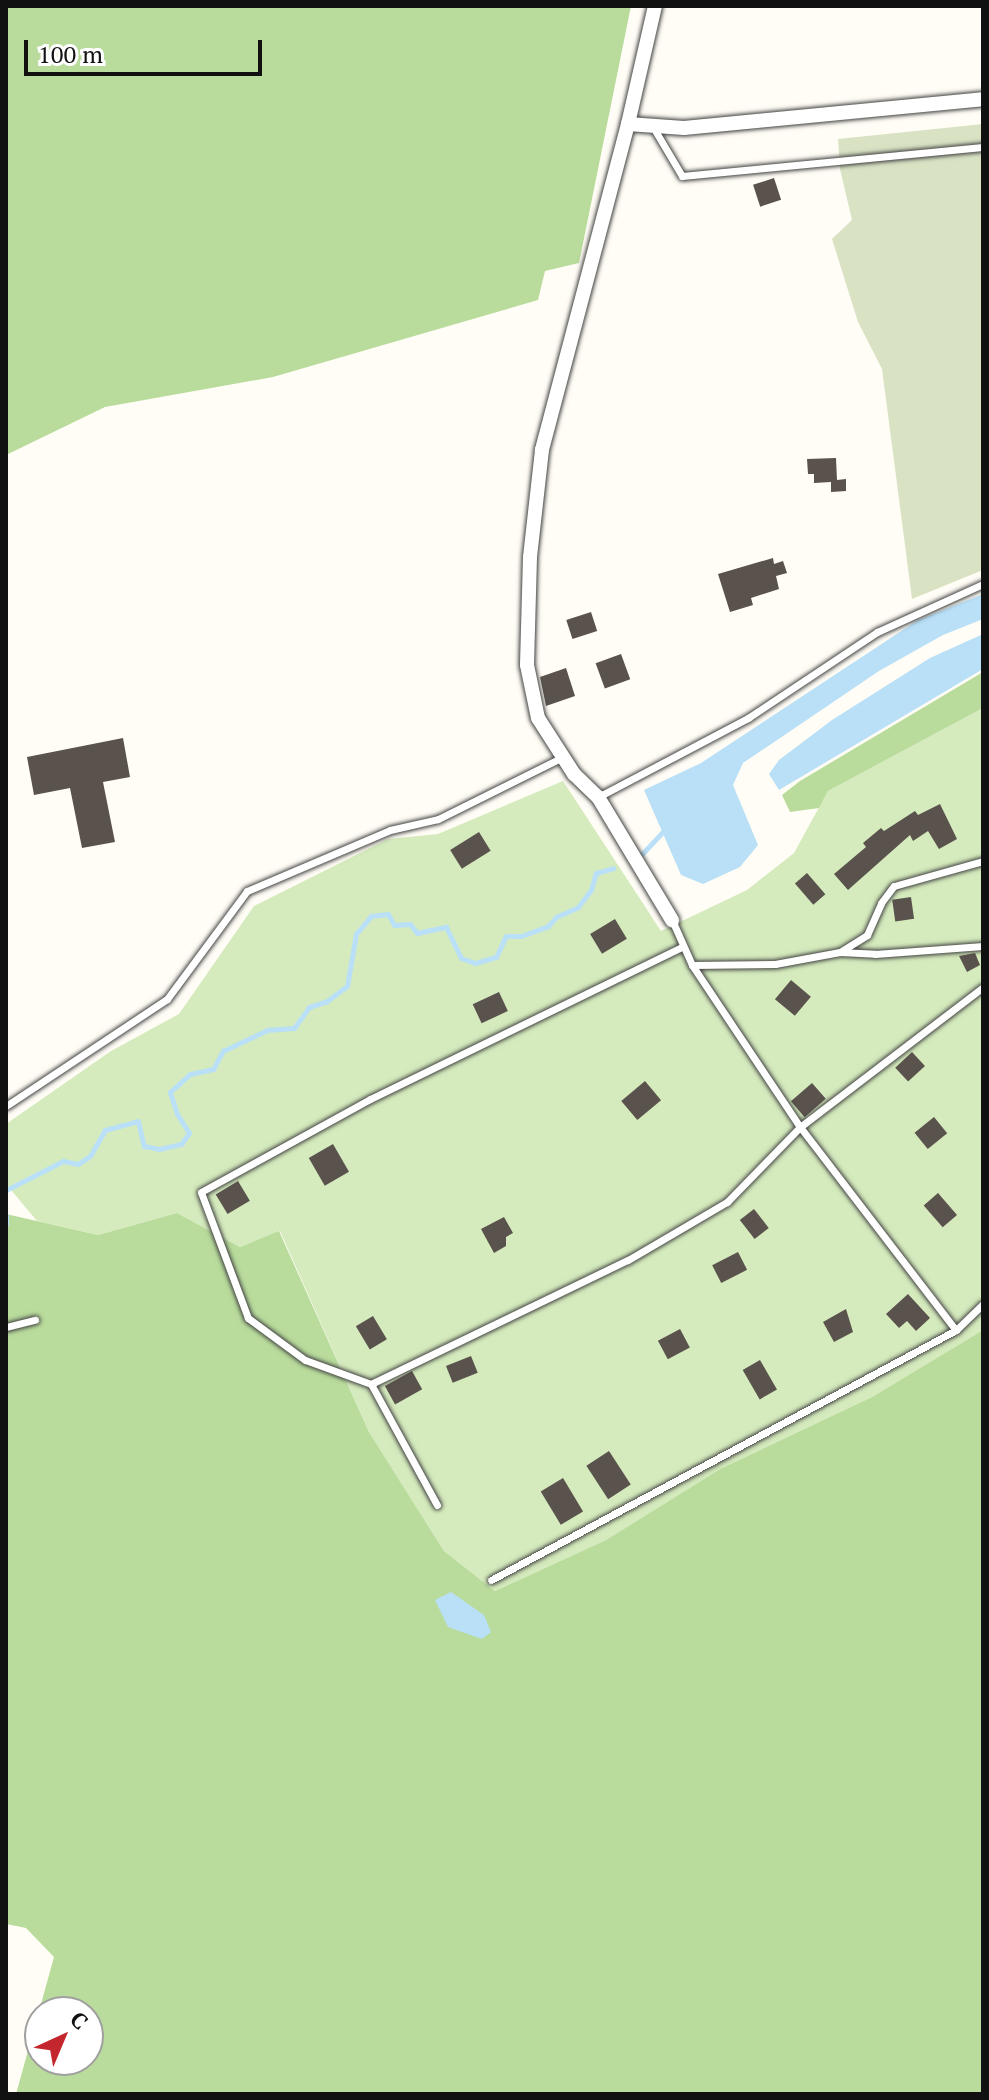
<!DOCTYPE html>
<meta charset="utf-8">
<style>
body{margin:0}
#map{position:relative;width:989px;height:2100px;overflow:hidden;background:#fffdf5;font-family:"PT Serif",serif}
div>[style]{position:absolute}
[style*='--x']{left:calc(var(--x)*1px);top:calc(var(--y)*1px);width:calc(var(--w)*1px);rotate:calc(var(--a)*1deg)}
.green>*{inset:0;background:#d5ebbd}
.forest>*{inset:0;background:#b9dc9c}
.cemetery>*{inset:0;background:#d9e3c4}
.water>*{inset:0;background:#b9e0f7}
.stream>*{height:5px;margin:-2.5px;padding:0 2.5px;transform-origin:2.5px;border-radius:2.5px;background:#b9e0f7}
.building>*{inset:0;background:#5a524d;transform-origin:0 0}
.roads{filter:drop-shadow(0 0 2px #444) drop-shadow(0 0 2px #444)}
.service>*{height:7px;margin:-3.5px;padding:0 3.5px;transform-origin:3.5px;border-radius:3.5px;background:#fff}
.minor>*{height:14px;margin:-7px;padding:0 7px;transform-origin:7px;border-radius:7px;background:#fff}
span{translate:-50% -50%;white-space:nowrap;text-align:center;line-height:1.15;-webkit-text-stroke:8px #fff;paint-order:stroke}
.frame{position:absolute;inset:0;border:8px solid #111;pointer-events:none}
.north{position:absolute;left:24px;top:1996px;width:80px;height:80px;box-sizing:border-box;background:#fff;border:2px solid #a0a0a0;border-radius:50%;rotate:44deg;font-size:22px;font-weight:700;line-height:32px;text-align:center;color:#111}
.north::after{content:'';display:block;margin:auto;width:28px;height:36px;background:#c4262e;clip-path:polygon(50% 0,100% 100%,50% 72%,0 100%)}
.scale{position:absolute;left:24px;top:40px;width:238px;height:36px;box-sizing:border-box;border:4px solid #111;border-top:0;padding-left:10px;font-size:24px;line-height:28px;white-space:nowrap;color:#111;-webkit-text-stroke:6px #fff;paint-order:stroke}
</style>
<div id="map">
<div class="green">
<div style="clip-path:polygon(983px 708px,983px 1330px,872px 1397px,720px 1469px,606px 1540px,495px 1591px,444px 1551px,369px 1432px,280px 1231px,240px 1247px,177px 1213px,98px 1235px,37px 1221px,6px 1184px,6px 1124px,111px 1051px,179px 1014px,254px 906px,388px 839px,438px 834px,563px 781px,661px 931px,747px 890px,794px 853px,828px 791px)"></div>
</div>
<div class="forest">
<div style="clip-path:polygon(6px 6px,631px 6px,579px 263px,545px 271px,538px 300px,273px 377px,105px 407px,6px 455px)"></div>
<div style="clip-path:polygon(983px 672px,983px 708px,828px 791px,819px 808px,790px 812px,782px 795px,800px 781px)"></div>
<div style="clip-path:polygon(evenodd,177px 1213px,240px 1247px,279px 1231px,369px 1432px,444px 1551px,495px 1591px,606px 1540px,720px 1469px,872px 1397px,983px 1330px,983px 2094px,16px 2094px,54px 1957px,26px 1928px,6px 1924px,6px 1214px,98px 1235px,177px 1213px,40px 2012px,88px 2012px,88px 2060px,40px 2060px,40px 2012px)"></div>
</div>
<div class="cemetery">
<div style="clip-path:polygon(983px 124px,983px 570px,912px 599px,882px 369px,858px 322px,832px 239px,852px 220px,840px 169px,838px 139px)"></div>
</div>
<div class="water">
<div style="clip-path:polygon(983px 594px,983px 619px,943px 635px,879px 671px,743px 763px,733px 785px,758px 845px,740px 867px,703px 884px,681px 875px,644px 790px,701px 763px,918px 620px)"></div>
<div style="clip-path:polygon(983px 634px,983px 669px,779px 790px,769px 774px,779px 760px,832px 720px,930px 658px)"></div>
<div style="clip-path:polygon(451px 1592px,484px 1615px,491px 1632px,482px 1639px,448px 1627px,435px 1600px)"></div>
</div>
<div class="stream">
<div style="--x:642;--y:854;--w:35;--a:-47"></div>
<div style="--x:6;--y:1190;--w:64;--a:-27"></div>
<div style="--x:63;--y:1161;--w:15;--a:11"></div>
<div style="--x:78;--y:1164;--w:14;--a:-34"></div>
<div style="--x:90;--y:1156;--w:30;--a:-60"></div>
<div style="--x:105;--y:1130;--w:34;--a:-15"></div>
<div style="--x:138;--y:1121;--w:26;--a:77"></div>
<div style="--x:144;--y:1146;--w:15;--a:11"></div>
<div style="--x:159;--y:1149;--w:23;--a:-13"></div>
<div style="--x:181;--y:1144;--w:14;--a:-54"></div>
<div style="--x:189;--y:1133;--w:22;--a:-122"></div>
<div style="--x:177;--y:1114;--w:23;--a:-108"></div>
<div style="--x:170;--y:1092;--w:27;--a:-42"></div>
<div style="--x:190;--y:1074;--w:24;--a:-12"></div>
<div style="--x:213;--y:1069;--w:21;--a:-61"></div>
<div style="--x:223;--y:1051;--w:49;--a:-25.5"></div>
<div style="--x:267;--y:1030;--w:27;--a:-4"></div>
<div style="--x:294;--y:1028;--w:26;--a:-54"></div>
<div style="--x:309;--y:1007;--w:19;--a:-18"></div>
<div style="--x:327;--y:1001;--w:25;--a:-37"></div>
<div style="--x:347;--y:986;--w:53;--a:-80.2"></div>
<div style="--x:356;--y:934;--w:23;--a:-50"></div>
<div style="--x:371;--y:916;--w:17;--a:-7"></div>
<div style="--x:388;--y:914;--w:13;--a:61"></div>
<div style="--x:394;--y:925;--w:16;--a:-4"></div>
<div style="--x:410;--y:924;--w:11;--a:52"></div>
<div style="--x:417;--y:933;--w:30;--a:-12"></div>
<div style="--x:446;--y:927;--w:34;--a:64"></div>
<div style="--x:461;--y:958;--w:15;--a:20"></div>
<div style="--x:475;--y:963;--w:22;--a:-16"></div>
<div style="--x:496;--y:957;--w:23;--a:-65"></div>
<div style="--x:506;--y:936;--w:15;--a:0"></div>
<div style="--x:521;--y:936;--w:29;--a:-20"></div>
<div style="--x:548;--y:926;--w:12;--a:-48"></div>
<div style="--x:556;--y:917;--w:24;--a:-24"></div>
<div style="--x:578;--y:907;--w:21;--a:-53"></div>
<div style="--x:591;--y:890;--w:18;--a:-74"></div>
<div style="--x:596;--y:873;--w:18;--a:-16"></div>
<div style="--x:6;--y:1216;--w:8;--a:90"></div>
</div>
<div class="building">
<div style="left:774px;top:178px;width:23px;height:22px;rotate:72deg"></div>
<div style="clip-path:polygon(836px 458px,837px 480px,846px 479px,846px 491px,831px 492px,831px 482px,814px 483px,814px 474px,808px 474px,807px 459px)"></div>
<div style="clip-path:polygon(773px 558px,774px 564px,783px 561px,787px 573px,776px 576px,779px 589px,751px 598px,753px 605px,730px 612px,718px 574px)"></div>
<div style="left:591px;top:612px;width:20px;height:26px;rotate:72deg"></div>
<div style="left:621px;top:654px;width:27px;height:27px;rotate:70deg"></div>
<div style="clip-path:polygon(566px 668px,575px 696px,546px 706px,540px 677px)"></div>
<div style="clip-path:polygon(123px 738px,130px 777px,103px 782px,115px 842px,82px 848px,70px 788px,34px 795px,27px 757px)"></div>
<div style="clip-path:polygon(940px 804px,957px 839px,939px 849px,928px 831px,913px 841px,910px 835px,848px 890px,834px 874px,866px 847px,863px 843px,881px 828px,884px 831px,915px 811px,918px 815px)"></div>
<div style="left:479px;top:832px;width:22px;height:34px;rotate:58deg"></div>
<div style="left:807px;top:873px;width:28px;height:16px;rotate:49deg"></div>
<div style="left:911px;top:897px;width:22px;height:19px;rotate:82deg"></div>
<div style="left:615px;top:919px;width:23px;height:29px;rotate:59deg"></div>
<div style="clip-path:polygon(975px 953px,980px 965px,967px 972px,959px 956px)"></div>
<div style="left:791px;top:980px;width:26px;height:25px;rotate:40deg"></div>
<div style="left:499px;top:992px;width:21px;height:29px;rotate:65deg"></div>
<div style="left:912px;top:1052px;width:19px;height:23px;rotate:47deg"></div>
<div style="left:645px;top:1081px;width:25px;height:31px;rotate:50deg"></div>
<div style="left:812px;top:1083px;width:21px;height:28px;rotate:49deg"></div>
<div style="left:934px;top:1117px;width:21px;height:25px;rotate:51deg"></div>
<div style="left:333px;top:1144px;width:32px;height:28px;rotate:60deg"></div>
<div style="left:238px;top:1181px;width:23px;height:26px;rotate:59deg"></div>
<div style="left:938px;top:1193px;width:29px;height:19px;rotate:49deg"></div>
<div style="left:754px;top:1209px;width:24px;height:18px;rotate:52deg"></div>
<div style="clip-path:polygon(504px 1217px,513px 1233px,506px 1237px,506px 1246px,494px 1253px,481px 1229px)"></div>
<div style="left:738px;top:1252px;width:20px;height:29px;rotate:63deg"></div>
<div style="clip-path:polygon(908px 1294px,930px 1318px,916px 1331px,907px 1321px,899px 1328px,886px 1314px)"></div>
<div style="clip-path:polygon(846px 1309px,853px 1332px,834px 1342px,823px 1322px)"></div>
<div style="left:373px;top:1316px;width:27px;height:20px;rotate:59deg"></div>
<div style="left:680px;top:1329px;width:21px;height:25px;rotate:62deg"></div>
<div style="left:471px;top:1356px;width:18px;height:27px;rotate:68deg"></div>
<div style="left:760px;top:1360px;width:34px;height:20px;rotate:60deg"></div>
<div style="left:412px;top:1371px;width:21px;height:31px;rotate:61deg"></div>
<div style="left:609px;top:1451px;width:40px;height:27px;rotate:57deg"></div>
<div style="left:563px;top:1478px;width:39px;height:26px;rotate:59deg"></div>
</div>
<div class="roads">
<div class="service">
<div style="--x:653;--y:127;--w:57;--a:59.4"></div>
<div style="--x:682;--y:176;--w:302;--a:-5.5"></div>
<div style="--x:598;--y:797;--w:170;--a:-27.8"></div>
<div style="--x:748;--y:718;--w:155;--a:-33.7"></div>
<div style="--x:877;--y:632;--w:116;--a:-24.4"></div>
<div style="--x:672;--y:920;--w:49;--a:66"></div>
<div style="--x:692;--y:965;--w:195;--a:56.3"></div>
<div style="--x:800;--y:1127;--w:256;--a:52.5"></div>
<div style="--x:840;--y:952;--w:32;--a:-32"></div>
<div style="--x:867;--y:935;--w:35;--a:-66"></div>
<div style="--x:881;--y:903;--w:21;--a:-53"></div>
<div style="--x:894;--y:886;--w:92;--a:-15.7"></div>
<div style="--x:692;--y:965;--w:83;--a:-0.7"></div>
<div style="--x:775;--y:964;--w:66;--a:-10.5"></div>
<div style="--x:840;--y:952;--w:35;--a:3"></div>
<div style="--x:875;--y:954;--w:108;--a:-4.2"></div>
<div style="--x:6;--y:1106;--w:193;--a:-33.6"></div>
<div style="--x:167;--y:999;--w:134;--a:-53.5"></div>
<div style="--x:247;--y:891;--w:155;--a:-23.1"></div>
<div style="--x:390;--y:830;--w:49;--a:-12.9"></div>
<div style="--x:438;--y:819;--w:140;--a:-26.4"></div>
<div style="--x:6;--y:1327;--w:30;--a:-14"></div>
<div style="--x:371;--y:1384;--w:285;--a:-25.8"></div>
<div style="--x:628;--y:1260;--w:115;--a:-30.4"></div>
<div style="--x:727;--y:1202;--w:105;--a:-45.8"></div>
<div style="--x:800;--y:1127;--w:230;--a:-37.4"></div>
<div style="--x:437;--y:1505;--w:138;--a:-118.6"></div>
<div style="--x:371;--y:1384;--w:70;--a:-160"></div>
<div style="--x:305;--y:1360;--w:71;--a:-143.6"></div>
<div style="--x:248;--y:1318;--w:134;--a:-110.5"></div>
<div style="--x:201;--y:1192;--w:193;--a:-28.8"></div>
<div style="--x:370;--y:1099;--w:347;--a:-26"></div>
<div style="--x:491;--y:1580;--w:528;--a:-28.26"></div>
<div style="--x:956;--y:1330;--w:37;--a:-44"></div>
</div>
<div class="minor">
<div style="--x:655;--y:6;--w:121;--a:102.9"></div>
<div style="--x:628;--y:124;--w:337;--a:104.8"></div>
<div style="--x:542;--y:450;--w:108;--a:96.4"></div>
<div style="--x:530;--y:557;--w:108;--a:91.6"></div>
<div style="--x:527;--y:665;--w:54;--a:78.3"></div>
<div style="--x:538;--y:718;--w:67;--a:57.3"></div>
<div style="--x:574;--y:774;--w:33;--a:44"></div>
<div style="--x:598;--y:797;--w:144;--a:59"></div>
<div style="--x:628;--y:124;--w:56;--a:4.1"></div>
<div style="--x:684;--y:128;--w:300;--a:-5.5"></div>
</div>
</div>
<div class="frame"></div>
<div class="north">С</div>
<div class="scale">100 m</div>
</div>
